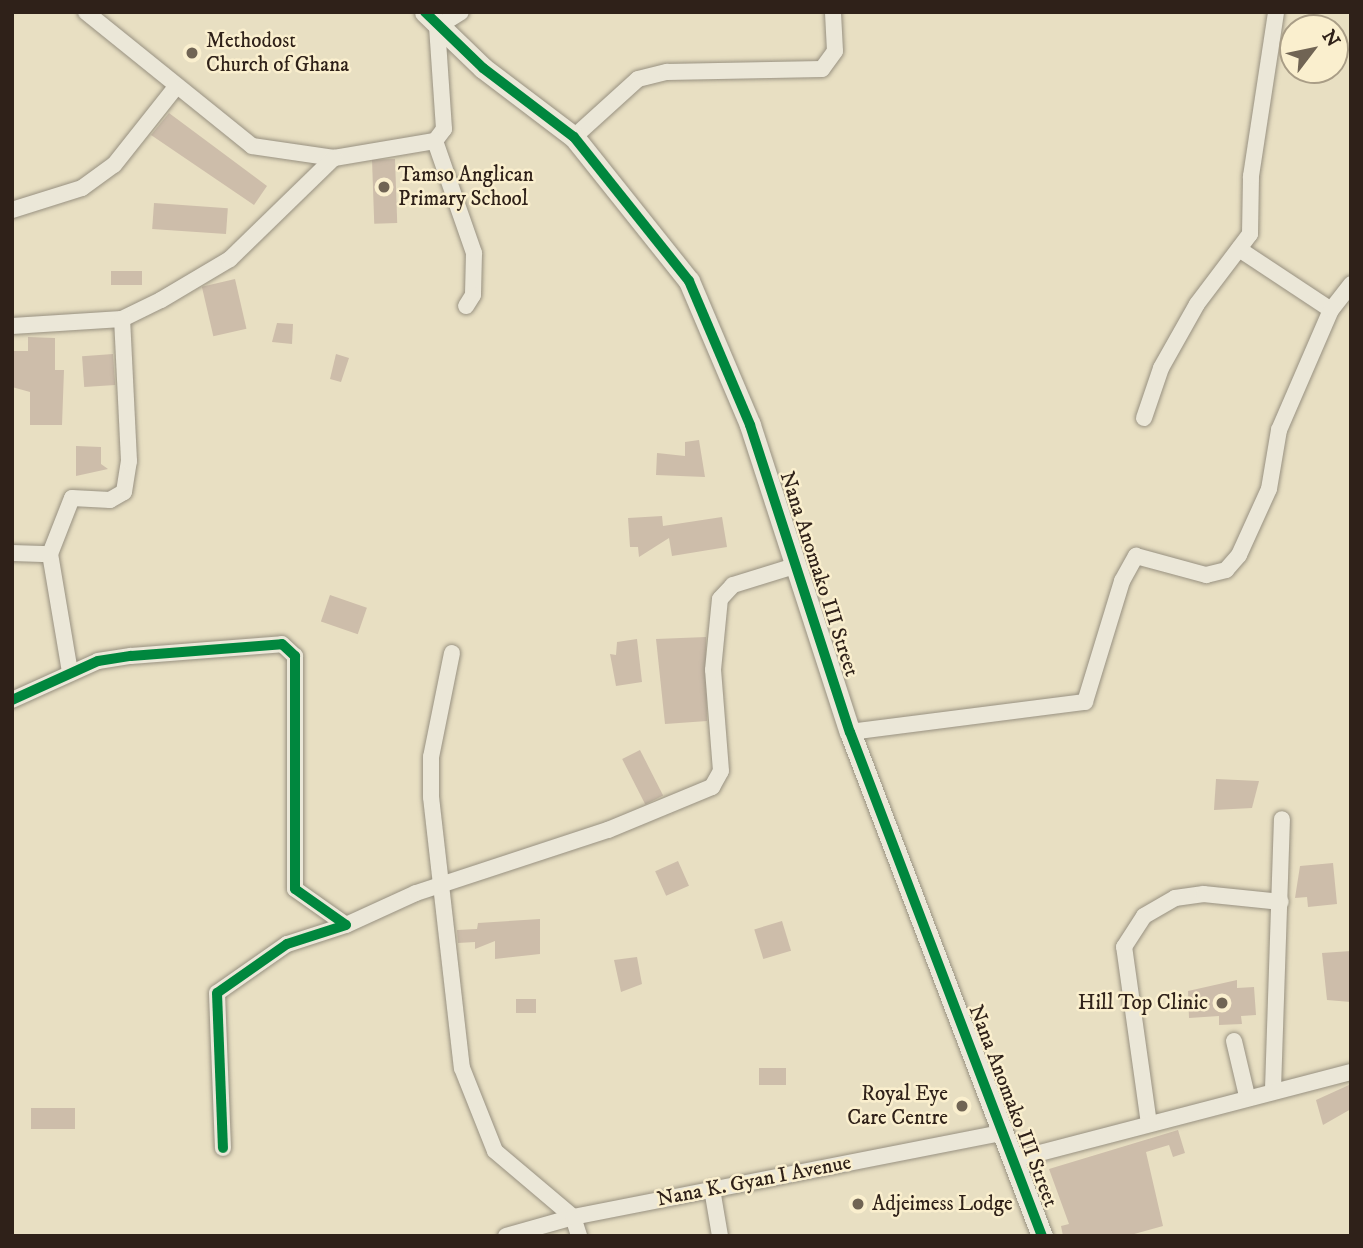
<!DOCTYPE html>
<style>
body{margin:0}
#map{position:relative;width:1363px;height:1248px;overflow:hidden;background:#e8dfc2;font-family:"IM FELL DW Pica",serif}
div>[style]{position:absolute}
[style*='--x']{left:calc(var(--x)*1px);top:calc(var(--y)*1px);width:calc(var(--w)*1px);rotate:calc(var(--a)*1deg)}
.building>*{inset:0;background:#cdbdaa;transform-origin:0 0}
.roads{filter:drop-shadow(0 0 2px #989181) drop-shadow(0 0 2px #989181)}
.street>*{height:16px;margin:-8px;padding:0 8px;transform-origin:8px;border-radius:8px;background:#ebe7d8}
.secondary>*{height:21px;margin:-10.5px;padding:0 10.5px;transform-origin:10.5px;border-radius:10.5px;background:#ebe7d8}
.cycleway>*{height:10px;margin:-5px;padding:0 5px;transform-origin:5px;border-radius:5px;background:#00873e}
.dots>*{width:19px;height:19px;translate:-50% -50%;box-sizing:border-box;border:4px solid #faefce;border-radius:50%}
span{translate:-50% -50%;white-space:nowrap;text-align:center;line-height:1.15;-webkit-text-stroke:5px #faefce;paint-order:stroke}
.poi-label{font-size:21px;color:#2f2119}
.left{translate:0 -50%;text-align:left}
.right{translate:-100% -50%;text-align:right}
.street-label{font-size:21px;color:#2f2119}
.frame{position:absolute;inset:0;border:14px solid #2f2119;pointer-events:none}
.north{position:absolute;left:1279px;top:14px;width:70px;height:70px;box-sizing:border-box;background:#faefce;border:2px solid #a99d86;border-radius:50%;rotate:58deg;font-size:19px;font-weight:700;line-height:28px;text-align:center;color:#2f2119}
.north::after{content:'';display:block;margin:auto;width:24px;height:32px;background:#706454;clip-path:polygon(50% 0,100% 100%,50% 72%,0 100%)}
</style>
<div id="map">
<div class="building">
<div style="clip-path:polygon(169px 113px,267px 186px,254px 205px,151px 135px)"></div>
<div style="left:395px;top:159px;width:64px;height:23px;rotate:88deg"></div>
<div style="left:154px;top:203px;width:74px;height:26px;rotate:4deg"></div>
<div style="left:142px;top:271px;width:14px;height:31px;rotate:90deg"></div>
<div style="left:235px;top:279px;width:51px;height:34px;rotate:77deg"></div>
<div style="clip-path:polygon(277px 323px,293px 324px,292px 344px,272px 342px)"></div>
<div style="clip-path:polygon(28px 337px,55px 338px,55px 370px,64px 370px,62px 425px,30px 425px,30px 392px,12px 387px,12px 351px,28px 351px)"></div>
<div style="left:113px;top:354px;width:31px;height:31px;rotate:86deg"></div>
<div style="clip-path:polygon(336px 354px,349px 358px,341px 382px,330px 379px)"></div>
<div style="clip-path:polygon(699px 440px,705px 477px,656px 475px,657px 453px,685px 456px,685px 442px)"></div>
<div style="clip-path:polygon(76px 446px,101px 447px,101px 464px,108px 469px,76px 476px)"></div>
<div style="clip-path:polygon(662px 516px,663px 526px,722px 517px,727px 547px,672px 556px,669px 538px,639px 557px,638px 547px,630px 547px,628px 518px)"></div>
<div style="left:330px;top:595px;width:39px;height:28px;rotate:19deg"></div>
<div style="clip-path:polygon(706px 637px,707px 721px,665px 724px,656px 639px)"></div>
<div style="clip-path:polygon(637px 639px,642px 682px,616px 686px,610px 654px,616px 655px,617px 642px)"></div>
<div style="left:640px;top:750px;width:51px;height:20px;rotate:63deg"></div>
<div style="clip-path:polygon(1216px 779px,1259px 781px,1252px 808px,1214px 810px)"></div>
<div style="left:678px;top:861px;width:27px;height:25px;rotate:66deg"></div>
<div style="clip-path:polygon(1333px 863px,1337px 904px,1308px 907px,1307px 897px,1295px 898px,1300px 866px)"></div>
<div style="clip-path:polygon(540px 919px,540px 954px,495px 959px,495px 941px,475px 949px,475px 942px,458px 943px,457px 930px,477px 929px,478px 923px)"></div>
<div style="left:782px;top:921px;width:31px;height:29px;rotate:73deg"></div>
<div style="clip-path:polygon(1351px 951px,1351px 1002px,1327px 1000px,1322px 953px)"></div>
<div style="clip-path:polygon(637px 957px,642px 984px,621px 992px,614px 960px)"></div>
<div style="clip-path:polygon(1237px 980px,1237px 988px,1254px 987px,1256px 1015px,1241px 1016px,1242px 1024px,1219px 1025px,1219px 1016px,1189px 1018px,1188px 991px)"></div>
<div style="left:536px;top:999px;width:14px;height:20px;rotate:90deg"></div>
<div style="left:786px;top:1068px;width:17px;height:27px;rotate:90deg"></div>
<div style="clip-path:polygon(1349px 1085px,1351px 1109px,1323px 1125px,1316px 1100px)"></div>
<div style="left:31px;top:1108px;width:44px;height:21px"></div>
<div style="clip-path:polygon(1178px 1130px,1185px 1153px,1173px 1157px,1169px 1145px,1146px 1152px,1163px 1226px,1127px 1236px,1063px 1236px,1061px 1226px,1069px 1224px,1049px 1169px)"></div>
</div>
<div class="roads">
<div class="street">
<div style="--x:86;--y:12;--w:213;--a:38.9"></div>
<div style="--x:252;--y:146;--w:83;--a:8.3"></div>
<div style="--x:334;--y:158;--w:102;--a:-9.6"></div>
<div style="--x:435;--y:141;--w:15;--a:-53"></div>
<div style="--x:444;--y:129;--w:102;--a:-93.9"></div>
<div style="--x:437;--y:27;--w:28;--a:-32"></div>
<div style="--x:574;--y:137;--w:86;--a:-42.2"></div>
<div style="--x:638;--y:79;--w:30;--a:-14"></div>
<div style="--x:667;--y:72;--w:155;--a:-1.1"></div>
<div style="--x:822;--y:69;--w:22;--a:-54"></div>
<div style="--x:835;--y:51;--w:39;--a:-93"></div>
<div style="--x:435;--y:141;--w:119;--a:70.8"></div>
<div style="--x:474;--y:253;--w:42;--a:91.4"></div>
<div style="--x:473;--y:295;--w:13;--a:122"></div>
<div style="--x:12;--y:210;--w:73;--a:-17.4"></div>
<div style="--x:82;--y:188;--w:39;--a:-36"></div>
<div style="--x:114;--y:165;--w:98;--a:-51.6"></div>
<div style="--x:1239;--y:249;--w:110;--a:33.5"></div>
<div style="--x:12;--y:326;--w:110;--a:-3.6"></div>
<div style="--x:122;--y:319;--w:43;--a:-26"></div>
<div style="--x:161;--y:300;--w:80;--a:-30.7"></div>
<div style="--x:230;--y:259;--w:145;--a:-44.2"></div>
<div style="--x:1144;--y:418;--w:53;--a:-71.2"></div>
<div style="--x:1161;--y:368;--w:73;--a:-60.6"></div>
<div style="--x:1197;--y:304;--w:88;--a:-52.9"></div>
<div style="--x:1250;--y:234;--w:58;--a:-89"></div>
<div style="--x:1251;--y:176;--w:166;--a:-81.3"></div>
<div style="--x:12;--y:553;--w:38;--a:2"></div>
<div style="--x:452;--y:653;--w:106;--a:101.4"></div>
<div style="--x:431;--y:757;--w:40;--a:90"></div>
<div style="--x:431;--y:797;--w:273;--a:83.5"></div>
<div style="--x:462;--y:1068;--w:89;--a:68.3"></div>
<div style="--x:495;--y:1151;--w:102;--a:40.2"></div>
<div style="--x:573;--y:1217;--w:20;--a:72"></div>
<div style="--x:70;--y:672;--w:120;--a:-99.6"></div>
<div style="--x:50;--y:554;--w:60;--a:-68.6"></div>
<div style="--x:72;--y:498;--w:38;--a:3"></div>
<div style="--x:110;--y:500;--w:16;--a:-30"></div>
<div style="--x:124;--y:492;--w:31;--a:-81"></div>
<div style="--x:129;--y:461;--w:142;--a:-92.8"></div>
<div style="--x:12;--y:700;--w:94;--a:-24.4"></div>
<div style="--x:98;--y:661;--w:33;--a:-9"></div>
<div style="--x:131;--y:656;--w:151;--a:-4.5"></div>
<div style="--x:282;--y:644;--w:18;--a:43"></div>
<div style="--x:295;--y:656;--w:233;--a:90"></div>
<div style="--x:295;--y:889;--w:62;--a:35.2"></div>
<div style="--x:346;--y:925;--w:62;--a:162.1"></div>
<div style="--x:287;--y:944;--w:85;--a:145"></div>
<div style="--x:217;--y:993;--w:155;--a:87.8"></div>
<div style="--x:850;--y:732;--w:237;--a:-7.3"></div>
<div style="--x:1085;--y:702;--w:127;--a:-73"></div>
<div style="--x:1122;--y:581;--w:29;--a:-61"></div>
<div style="--x:1136;--y:556;--w:73;--a:15.2"></div>
<div style="--x:1206;--y:575;--w:21;--a:-14"></div>
<div style="--x:1226;--y:570;--w:20;--a:-49"></div>
<div style="--x:1239;--y:555;--w:72;--a:-65.6"></div>
<div style="--x:1269;--y:489;--w:60;--a:-80.4"></div>
<div style="--x:1279;--y:430;--w:131;--a:-66.6"></div>
<div style="--x:1331;--y:310;--w:33;--a:-52"></div>
<div style="--x:346;--y:925;--w:77;--a:-24.6"></div>
<div style="--x:416;--y:893;--w:202;--a:-18.2"></div>
<div style="--x:608;--y:830;--w:113;--a:-22.5"></div>
<div style="--x:712;--y:787;--w:18;--a:-61"></div>
<div style="--x:721;--y:771;--w:101;--a:-94.5"></div>
<div style="--x:713;--y:670;--w:71;--a:-84.4"></div>
<div style="--x:720;--y:599;--w:19;--a:-47"></div>
<div style="--x:733;--y:585;--w:61;--a:-17.2"></div>
<div style="--x:1234;--y:1041;--w:57;--a:76.7"></div>
<div style="--x:1273;--y:1089;--w:270;--a:-88.1"></div>
<div style="--x:1149;--y:1124;--w:179;--a:-98"></div>
<div style="--x:1124;--y:947;--w:37;--a:-57"></div>
<div style="--x:1144;--y:916;--w:36;--a:-30"></div>
<div style="--x:1175;--y:898;--w:29;--a:-8"></div>
<div style="--x:1204;--y:894;--w:77;--a:5.9"></div>
<div style="--x:1013;--y:1160;--w:349;--a:-14.6"></div>
<div style="--x:712;--y:1189;--w:48;--a:80.3"></div>
<div style="--x:506;--y:1236;--w:70;--a:-15.8"></div>
<div style="--x:573;--y:1217;--w:438;--a:-11.1"></div>
</div>
<div class="secondary">
<div style="--x:425;--y:12;--w:81;--a:44"></div>
<div style="--x:483;--y:68;--w:114;--a:37.2"></div>
<div style="--x:574;--y:137;--w:184;--a:51.4"></div>
<div style="--x:689;--y:281;--w:156;--a:67"></div>
<div style="--x:750;--y:425;--w:323;--a:72"></div>
<div style="--x:850;--y:732;--w:539;--a:69.15"></div>
</div>
</div>
<div class="cycleway">
<div style="--x:425;--y:12;--w:81;--a:44"></div>
<div style="--x:483;--y:68;--w:114;--a:37.2"></div>
<div style="--x:574;--y:137;--w:184;--a:51.4"></div>
<div style="--x:689;--y:281;--w:156;--a:67"></div>
<div style="--x:750;--y:425;--w:323;--a:72"></div>
<div style="--x:850;--y:732;--w:539;--a:69.15"></div>
<div style="--x:12;--y:700;--w:94;--a:-24.4"></div>
<div style="--x:98;--y:661;--w:33;--a:-9"></div>
<div style="--x:131;--y:656;--w:151;--a:-4.5"></div>
<div style="--x:282;--y:644;--w:18;--a:43"></div>
<div style="--x:295;--y:656;--w:233;--a:90"></div>
<div style="--x:295;--y:889;--w:62;--a:35.2"></div>
<div style="--x:346;--y:925;--w:62;--a:162.1"></div>
<div style="--x:287;--y:944;--w:85;--a:145"></div>
<div style="--x:217;--y:993;--w:155;--a:87.8"></div>
</div>
<div class="dots">
<div style="left:192px;top:53px;background:#706454"></div>
<div style="left:384px;top:187px;background:#706454"></div>
<div style="left:1222px;top:1003px;background:#706454"></div>
<div style="left:962px;top:1106px;background:#706454"></div>
<div style="left:858px;top:1204px;background:#706454"></div>
</div>
<div class="poi-label">
<span class="left" style="left:206px;top:53px">Methodost<br>Church of Ghana</span>
<span class="left" style="left:398px;top:187px">Tamso Anglican<br>Primary School</span>
<span class="right" style="left:1208px;top:1003px">Hill Top Clinic</span>
<span class="right" style="left:948px;top:1106px">Royal Eye<br>Care Centre</span>
<span class="left" style="left:872px;top:1204px">Adjeimess Lodge</span>
</div>
<div class="street-label">
<span style="left:819px;top:574px;rotate:72deg">Nana Anomako III Street</span>
<span style="left:1013px;top:1106px;rotate:69deg">Nana Anomako III Street</span>
<span style="left:754px;top:1181px;rotate:-11deg">Nana K. Gyan I Avenue</span>
</div>
<div class="frame"></div>
<div class="north">N</div>
</div>
